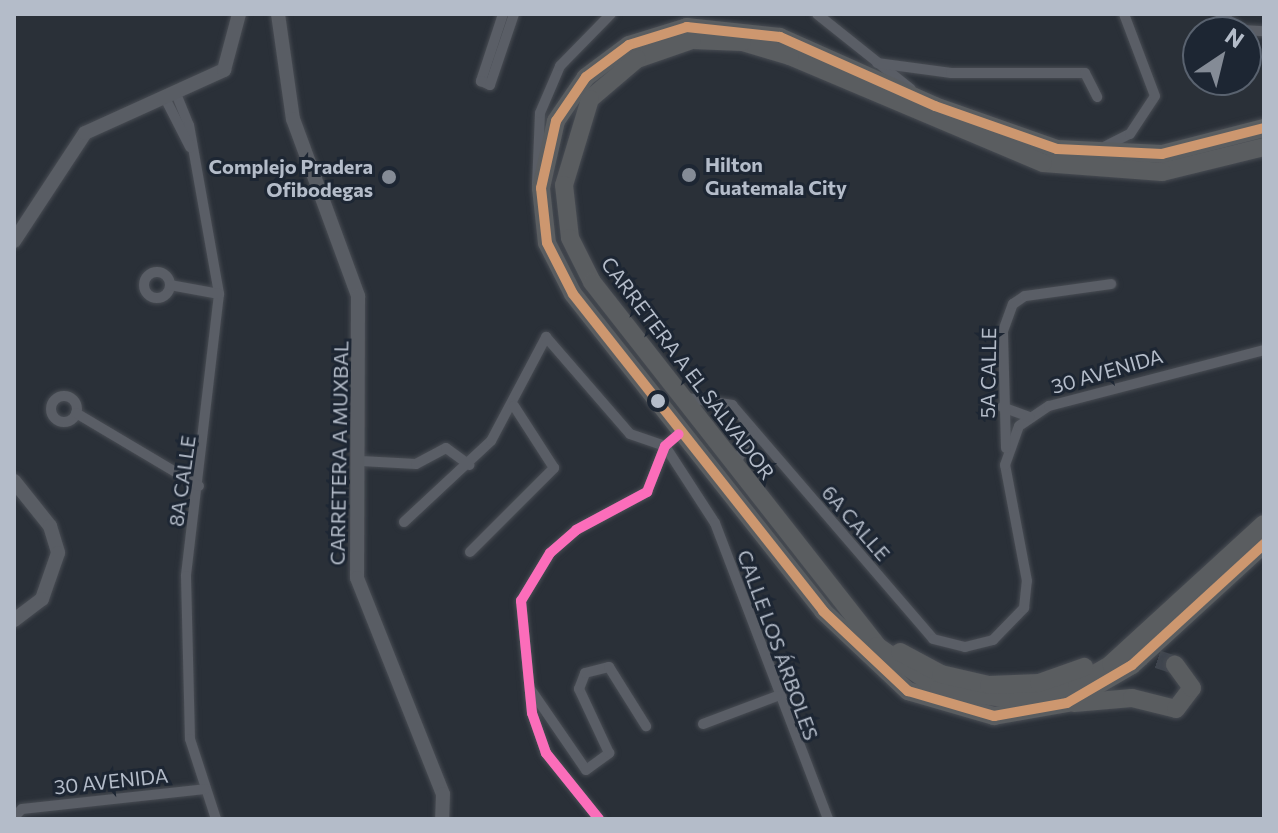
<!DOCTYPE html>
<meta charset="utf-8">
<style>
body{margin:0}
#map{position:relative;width:1278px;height:833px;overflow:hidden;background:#2a3038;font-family:Commissioner,sans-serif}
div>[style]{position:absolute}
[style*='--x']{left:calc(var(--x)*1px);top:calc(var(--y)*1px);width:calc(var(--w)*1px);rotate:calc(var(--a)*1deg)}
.highway-tunnel>*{height:18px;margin-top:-9px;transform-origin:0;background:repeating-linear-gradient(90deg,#3f454e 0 18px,transparent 0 27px)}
.roads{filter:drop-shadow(0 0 2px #484c53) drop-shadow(0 0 2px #484c53)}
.street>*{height:10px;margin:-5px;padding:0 5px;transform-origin:5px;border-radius:5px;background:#5a5e66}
.street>.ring{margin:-5px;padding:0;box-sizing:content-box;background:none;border:10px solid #5a5e66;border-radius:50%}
.secondary>*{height:14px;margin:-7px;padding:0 7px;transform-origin:7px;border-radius:7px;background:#595d64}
.highway>*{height:18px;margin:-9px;padding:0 9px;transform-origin:9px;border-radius:9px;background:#5a5d60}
.bus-1>*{height:10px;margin:-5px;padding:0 5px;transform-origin:5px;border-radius:5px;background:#cd976f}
.bus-2>*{height:10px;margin:-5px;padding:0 5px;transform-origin:5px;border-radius:5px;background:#fb6dba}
.dots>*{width:22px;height:22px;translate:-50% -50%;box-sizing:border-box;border:4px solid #1d2633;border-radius:50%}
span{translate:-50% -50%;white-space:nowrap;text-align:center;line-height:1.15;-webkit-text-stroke:6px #1d2633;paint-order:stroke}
.poi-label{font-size:20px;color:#b4bcc9;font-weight:700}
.left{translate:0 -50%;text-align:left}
.right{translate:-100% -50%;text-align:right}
.street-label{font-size:20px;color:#b4bcc9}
.frame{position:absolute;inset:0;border:16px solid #b4bcc9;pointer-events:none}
.north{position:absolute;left:1182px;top:16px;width:80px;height:80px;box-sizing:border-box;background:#1d2633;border:2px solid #59626f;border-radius:50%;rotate:35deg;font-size:22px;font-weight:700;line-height:32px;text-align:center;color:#b4bcc9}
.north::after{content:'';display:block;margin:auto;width:28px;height:36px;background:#848b96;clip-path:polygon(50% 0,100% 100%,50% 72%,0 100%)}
</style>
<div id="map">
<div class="highway-tunnel">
<div style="--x:1132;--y:651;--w:45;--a:18"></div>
</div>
<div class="roads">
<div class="street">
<div style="--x:503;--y:14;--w:71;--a:108.2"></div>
<div style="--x:481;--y:81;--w:10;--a:24"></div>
<div style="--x:490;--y:85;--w:75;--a:-71.3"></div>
<div style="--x:817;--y:14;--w:120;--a:38.6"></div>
<div style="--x:1220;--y:14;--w:27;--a:36"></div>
<div style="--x:1242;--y:30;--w:22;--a:3"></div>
<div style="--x:877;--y:63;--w:75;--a:7.7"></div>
<div style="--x:951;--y:73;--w:134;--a:0"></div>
<div style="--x:1085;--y:73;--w:27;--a:63"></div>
<div style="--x:177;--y:96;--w:31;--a:68"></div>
<div style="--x:189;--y:125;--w:172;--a:79.9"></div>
<div style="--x:219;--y:294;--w:284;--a:96.7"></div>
<div style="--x:186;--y:576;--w:163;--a:88.6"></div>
<div style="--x:190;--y:739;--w:84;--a:72"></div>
<div style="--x:166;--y:100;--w:53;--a:62.9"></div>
<div style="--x:1098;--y:150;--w:36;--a:-27"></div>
<div style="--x:1130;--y:134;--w:45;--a:-56.7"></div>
<div style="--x:1155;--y:96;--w:88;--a:-110.7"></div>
<div style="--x:537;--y:185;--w:72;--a:-87.6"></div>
<div style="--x:540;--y:113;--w:51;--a:-66.9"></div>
<div style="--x:560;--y:66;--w:73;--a:-45.6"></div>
<div class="ring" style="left:144px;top:272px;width:16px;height:16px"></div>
<div style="--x:170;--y:285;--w:50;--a:10.4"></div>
<div class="ring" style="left:51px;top:396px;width:16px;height:16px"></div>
<div style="--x:687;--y:398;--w:46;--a:8.8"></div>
<div style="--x:732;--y:405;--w:308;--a:49.3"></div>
<div style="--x:933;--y:639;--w:33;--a:14"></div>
<div style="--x:965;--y:647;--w:29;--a:-14"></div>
<div style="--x:993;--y:640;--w:45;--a:-45.9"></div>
<div style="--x:1024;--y:608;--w:27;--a:-84"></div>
<div style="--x:1027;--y:581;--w:118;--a:-100.7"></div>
<div style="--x:1005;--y:465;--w:41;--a:-70.3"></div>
<div style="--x:1019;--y:426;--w:36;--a:-34"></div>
<div style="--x:1049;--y:406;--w:222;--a:-14.6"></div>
<div style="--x:1002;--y:407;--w:29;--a:20"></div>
<div style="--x:76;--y:413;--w:143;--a:30.7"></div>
<div style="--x:665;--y:446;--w:92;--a:57"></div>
<div style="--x:715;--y:523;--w:317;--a:69.1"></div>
<div style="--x:1006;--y:448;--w:117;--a:-91.5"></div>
<div style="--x:1003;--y:331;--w:29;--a:-70"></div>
<div style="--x:1013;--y:304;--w:14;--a:-34"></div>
<div style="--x:1025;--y:296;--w:87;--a:-7.9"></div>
<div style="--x:361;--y:461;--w:55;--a:3.1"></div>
<div style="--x:416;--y:464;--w:34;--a:-28"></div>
<div style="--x:446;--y:448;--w:29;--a:36"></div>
<div style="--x:735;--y:465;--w:38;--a:-63"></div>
<div style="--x:404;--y:522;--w:119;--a:-43"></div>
<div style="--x:491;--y:441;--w:118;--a:-62.1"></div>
<div style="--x:546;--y:337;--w:128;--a:49.1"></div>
<div style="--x:630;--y:434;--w:37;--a:19"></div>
<div style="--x:470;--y:552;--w:119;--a:-45"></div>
<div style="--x:554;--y:468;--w:74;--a:-122.8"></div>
<div style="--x:531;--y:690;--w:97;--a:55.5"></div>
<div style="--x:586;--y:770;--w:29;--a:-36"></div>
<div style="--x:609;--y:753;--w:71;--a:-115.1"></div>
<div style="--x:579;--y:689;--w:17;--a:-69"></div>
<div style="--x:585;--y:673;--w:25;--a:-14"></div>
<div style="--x:609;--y:667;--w:70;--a:57.9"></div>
<div style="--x:703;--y:724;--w:79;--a:-20.7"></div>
<div style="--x:14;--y:817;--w:11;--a:-45"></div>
<div style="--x:22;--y:809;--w:184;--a:-6.2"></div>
<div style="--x:599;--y:819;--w:85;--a:-128.8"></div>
<div style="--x:546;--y:753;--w:42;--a:-109.3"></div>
<div style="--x:532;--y:713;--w:113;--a:-95.6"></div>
<div style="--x:521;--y:601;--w:56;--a:-58.9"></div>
<div style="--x:550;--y:553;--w:35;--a:-41"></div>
<div style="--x:576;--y:530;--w:81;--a:-28.2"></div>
<div style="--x:647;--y:492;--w:49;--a:-68.6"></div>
<div style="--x:665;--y:446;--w:18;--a:-41"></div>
</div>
<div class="secondary">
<div style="--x:278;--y:14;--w:106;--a:81.9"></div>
<div style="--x:293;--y:119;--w:189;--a:69.8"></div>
<div style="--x:358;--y:296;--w:282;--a:90.2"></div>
<div style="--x:357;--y:578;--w:232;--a:68.3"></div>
<div style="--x:443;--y:794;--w:25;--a:92"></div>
<div style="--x:14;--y:241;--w:129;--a:-56.7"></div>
<div style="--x:85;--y:133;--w:153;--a:-24.4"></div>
<div style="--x:224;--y:70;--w:58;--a:-75"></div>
<div style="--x:14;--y:481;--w:58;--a:51.3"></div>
<div style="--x:50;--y:526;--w:28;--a:73"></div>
<div style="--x:58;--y:553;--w:49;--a:109.2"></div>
<div style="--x:42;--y:599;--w:35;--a:143"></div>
</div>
<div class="highway">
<div style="--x:1264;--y:128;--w:105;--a:165.7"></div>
<div style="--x:1162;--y:154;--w:105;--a:-177.3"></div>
<div style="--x:1057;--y:149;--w:129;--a:-160.6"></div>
<div style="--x:935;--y:106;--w:170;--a:-156"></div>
<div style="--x:780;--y:37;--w:94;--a:-173.9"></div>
<div style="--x:687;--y:27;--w:61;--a:162.8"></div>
<div style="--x:629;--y:45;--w:54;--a:143.3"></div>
<div style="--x:586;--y:77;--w:53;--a:124.3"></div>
<div style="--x:556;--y:121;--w:69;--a:102.6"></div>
<div style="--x:541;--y:188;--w:55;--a:83.8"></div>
<div style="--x:547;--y:243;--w:57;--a:63"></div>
<div style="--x:573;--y:294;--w:404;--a:51.7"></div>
<div style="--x:823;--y:611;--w:117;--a:43.3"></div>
<div style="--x:908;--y:691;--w:90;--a:16.2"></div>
<div style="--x:994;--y:716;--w:74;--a:-10.1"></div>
<div style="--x:1067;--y:703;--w:75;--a:-30.3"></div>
<div style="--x:1132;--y:665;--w:179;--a:-42.5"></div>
<div style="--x:1264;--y:147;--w:105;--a:166.2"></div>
<div style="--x:1162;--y:172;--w:119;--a:-175.7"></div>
<div style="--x:1043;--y:163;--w:275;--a:-157.1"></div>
<div style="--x:790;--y:56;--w:50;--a:-163.7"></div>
<div style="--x:742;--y:42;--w:50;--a:-177.7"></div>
<div style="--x:692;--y:40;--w:58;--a:160.9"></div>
<div style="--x:637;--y:59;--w:62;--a:139.6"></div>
<div style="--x:590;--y:99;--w:90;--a:106.8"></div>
<div style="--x:564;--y:185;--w:53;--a:83.5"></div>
<div style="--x:570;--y:238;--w:49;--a:63.4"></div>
<div style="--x:592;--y:282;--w:462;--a:51.9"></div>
<div style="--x:877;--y:646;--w:75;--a:34.7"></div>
<div style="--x:939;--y:689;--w:80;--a:7.9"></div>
<div style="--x:1018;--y:700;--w:61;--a:-15.2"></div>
<div style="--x:1077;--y:684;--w:39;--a:-30"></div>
<div style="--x:1111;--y:664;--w:207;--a:-42.5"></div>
<div style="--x:900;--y:652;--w:47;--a:28.2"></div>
<div style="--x:941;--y:674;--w:49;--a:12.9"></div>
<div style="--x:989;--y:685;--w:50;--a:-2.3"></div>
<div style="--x:1039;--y:683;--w:48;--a:-19.6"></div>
<div style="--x:1074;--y:703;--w:58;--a:-4.9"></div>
<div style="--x:1132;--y:698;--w:45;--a:14"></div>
<div style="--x:1176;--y:709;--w:26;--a:-53"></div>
<div style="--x:1192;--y:688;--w:29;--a:-126"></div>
</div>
</div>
<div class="bus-1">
<div style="--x:1264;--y:128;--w:105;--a:165.7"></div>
<div style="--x:1162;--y:154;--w:105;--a:-177.3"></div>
<div style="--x:1057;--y:149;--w:129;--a:-160.6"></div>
<div style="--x:935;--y:106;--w:170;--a:-156"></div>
<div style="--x:780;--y:37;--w:94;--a:-173.9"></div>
<div style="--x:687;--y:27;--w:61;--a:162.8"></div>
<div style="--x:629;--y:45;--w:54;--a:143.3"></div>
<div style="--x:586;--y:77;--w:53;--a:124.3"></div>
<div style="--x:556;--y:121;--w:69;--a:102.6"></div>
<div style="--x:541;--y:188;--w:55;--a:83.8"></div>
<div style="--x:547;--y:243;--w:57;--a:63"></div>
<div style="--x:573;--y:294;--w:404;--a:51.7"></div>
<div style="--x:823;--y:611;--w:117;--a:43.3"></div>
<div style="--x:908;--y:691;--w:90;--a:16.2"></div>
<div style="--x:994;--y:716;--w:74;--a:-10.1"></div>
<div style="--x:1067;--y:703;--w:75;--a:-30.3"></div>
<div style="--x:1132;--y:665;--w:179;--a:-42.5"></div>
</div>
<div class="bus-2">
<div style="--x:599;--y:819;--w:85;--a:-128.8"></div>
<div style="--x:546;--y:753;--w:42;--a:-109.3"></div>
<div style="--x:532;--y:713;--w:113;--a:-95.6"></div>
<div style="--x:521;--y:601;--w:56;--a:-58.9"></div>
<div style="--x:550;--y:553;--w:35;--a:-41"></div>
<div style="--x:576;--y:530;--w:81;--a:-28.2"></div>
<div style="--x:647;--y:492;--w:49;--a:-68.6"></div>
<div style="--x:665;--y:446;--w:18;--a:-41"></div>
</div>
<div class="dots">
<div style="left:689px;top:175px;background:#848b96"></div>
<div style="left:389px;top:177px;background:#848b96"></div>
<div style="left:658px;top:401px;background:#b4bcc9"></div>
</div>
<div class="poi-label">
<span class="left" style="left:705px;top:176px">Hilton<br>Guatemala City</span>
<span class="right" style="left:373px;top:178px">Complejo Pradera<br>Ofibodegas</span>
</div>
<div class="street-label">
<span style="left:688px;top:368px;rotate:53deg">CARRETERA A EL SALVADOR</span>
<span style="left:1107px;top:371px;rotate:-16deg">30 AVENIDA</span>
<span style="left:988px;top:373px;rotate:-89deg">5A CALLE</span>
<span style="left:339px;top:453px;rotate:-89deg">CARRETERA A MUXBAL</span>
<span style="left:182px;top:481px;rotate:-82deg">8A CALLE</span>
<span style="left:856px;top:523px;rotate:49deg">6A CALLE</span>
<span style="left:778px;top:645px;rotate:70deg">CALLE LOS ÁRBOLES</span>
<span style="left:111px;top:781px;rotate:-6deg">30 AVENIDA</span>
</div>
<div class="frame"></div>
<div class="north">N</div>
</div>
